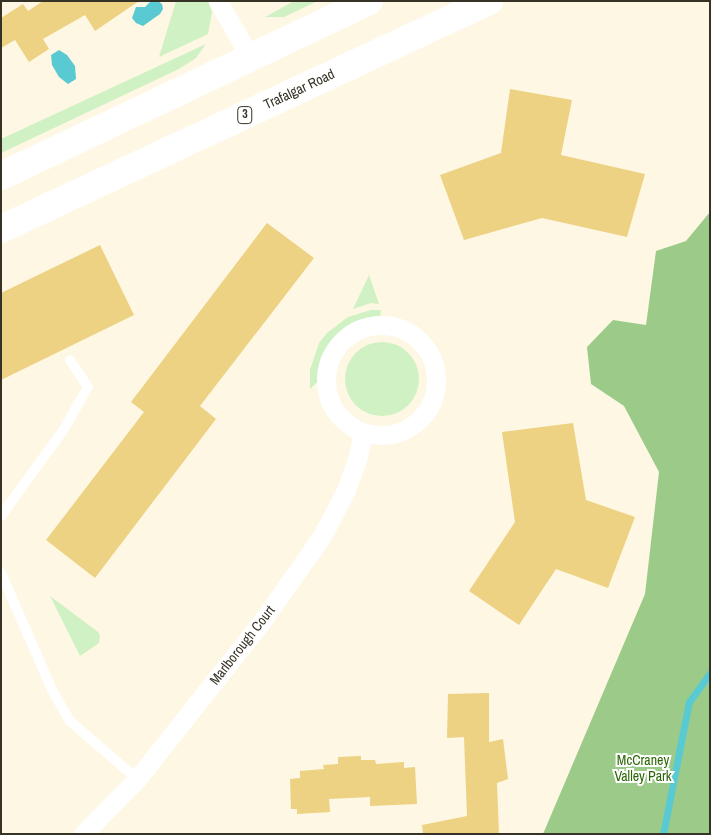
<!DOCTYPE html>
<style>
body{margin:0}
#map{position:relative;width:711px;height:835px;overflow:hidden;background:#fef7e3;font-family:"Archivo Narrow",sans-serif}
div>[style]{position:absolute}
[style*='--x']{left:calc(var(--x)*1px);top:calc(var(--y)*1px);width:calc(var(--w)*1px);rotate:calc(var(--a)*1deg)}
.green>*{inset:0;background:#d0f1c3}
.round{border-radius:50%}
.forest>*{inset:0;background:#9ccb89}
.water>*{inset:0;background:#59cad2}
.stream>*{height:7px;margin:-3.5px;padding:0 3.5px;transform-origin:3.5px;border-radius:3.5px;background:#59cad2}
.building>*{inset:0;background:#edd283}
.service>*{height:10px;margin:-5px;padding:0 5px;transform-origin:5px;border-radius:5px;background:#fff}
.minor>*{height:19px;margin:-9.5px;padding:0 9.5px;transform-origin:9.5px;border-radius:9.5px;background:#fff}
.minor>.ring{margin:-9.5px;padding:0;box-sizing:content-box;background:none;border:19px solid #fff;border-radius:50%}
.primary>*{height:28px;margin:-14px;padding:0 14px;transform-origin:14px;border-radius:14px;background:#fff}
span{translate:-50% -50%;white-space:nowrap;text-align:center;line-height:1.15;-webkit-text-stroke:4px #fff;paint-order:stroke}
.shield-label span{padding:1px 4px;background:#fff;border:1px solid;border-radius:4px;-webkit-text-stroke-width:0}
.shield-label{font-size:12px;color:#363225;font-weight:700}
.street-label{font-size:14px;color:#363225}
.park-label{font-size:14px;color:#2d6506}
.frame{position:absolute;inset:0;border:2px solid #363225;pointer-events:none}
</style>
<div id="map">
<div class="green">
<div style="clip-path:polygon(176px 1px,208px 1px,212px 12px,208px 34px,159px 57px)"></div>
<div style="clip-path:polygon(294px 1px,318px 1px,284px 17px,265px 17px)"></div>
<div style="clip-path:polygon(206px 44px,196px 58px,179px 69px,1px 153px,1px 139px)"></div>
<div style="clip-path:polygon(369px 275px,379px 304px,371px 303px,353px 309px)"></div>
<div style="clip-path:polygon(371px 310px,381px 310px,380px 319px,361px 322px,338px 335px,327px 349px,319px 380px,310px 389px,310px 370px,319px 343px,327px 333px,348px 317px)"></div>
<div class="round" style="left:345px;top:342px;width:74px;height:74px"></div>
<div style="clip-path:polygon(50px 596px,98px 632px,100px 635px,99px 643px,80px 656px)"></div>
</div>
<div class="forest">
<div style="clip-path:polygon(710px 212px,710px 834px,543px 834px,645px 594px,659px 472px,624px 406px,591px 384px,587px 347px,613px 320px,646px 325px,656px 251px,686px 241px)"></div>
</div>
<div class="water">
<div style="clip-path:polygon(151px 1px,158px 1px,162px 4px,163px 9px,160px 14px,143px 26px,136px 23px,132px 18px,136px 7px,145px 7px)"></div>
<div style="clip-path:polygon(59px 50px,67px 55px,75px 66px,76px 79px,68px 84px,59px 77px,52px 65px,51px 55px)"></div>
</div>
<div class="stream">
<div style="--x:663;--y:834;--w:135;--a:-78.9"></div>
<div style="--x:689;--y:702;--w:36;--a:-54"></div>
</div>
<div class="building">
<div style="clip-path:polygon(43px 1px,139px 1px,95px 31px,85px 15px,43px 39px,49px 49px,29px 62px,15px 40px,1px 48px,1px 18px,23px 4px,28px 11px)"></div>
<div style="clip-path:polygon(510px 89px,572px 100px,561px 155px,645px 174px,627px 237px,542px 218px,464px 240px,440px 175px,501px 153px)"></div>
<div style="clip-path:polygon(267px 223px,314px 258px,200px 406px,216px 419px,95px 578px,46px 540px,144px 412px,131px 402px)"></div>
<div style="clip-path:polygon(100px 245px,134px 315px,1px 380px,1px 293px)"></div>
<div style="clip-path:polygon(573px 423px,586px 500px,635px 517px,608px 588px,556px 569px,519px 625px,469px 591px,515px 522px,502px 432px)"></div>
<div style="clip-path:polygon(489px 693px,489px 742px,503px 739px,508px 779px,497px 783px,499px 834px,423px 834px,422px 825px,467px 816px,464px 737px,447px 738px,448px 694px)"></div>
<div style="clip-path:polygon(361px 756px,361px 760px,375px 760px,376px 764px,404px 762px,404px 768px,415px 767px,417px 804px,370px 806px,370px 797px,329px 799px,330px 812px,297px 814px,297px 809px,291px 809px,290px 779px,300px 778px,300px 771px,324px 769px,323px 765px,338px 764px,338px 757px)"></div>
</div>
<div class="service">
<div style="--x:1;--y:516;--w:107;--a:-54.1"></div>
<div style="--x:64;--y:429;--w:48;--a:-60.3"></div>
<div style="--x:88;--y:387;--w:32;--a:-124"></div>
<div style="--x:1;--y:573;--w:128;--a:66.4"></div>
<div style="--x:52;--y:690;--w:36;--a:60"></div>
<div style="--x:70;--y:721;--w:89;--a:40.9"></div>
</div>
<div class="minor">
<div style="--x:218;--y:1;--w:64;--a:60.3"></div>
<div class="ring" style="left:326px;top:325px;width:91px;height:91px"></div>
<div style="--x:83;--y:834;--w:77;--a:-45.5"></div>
<div style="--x:137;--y:779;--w:198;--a:-51.6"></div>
<div style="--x:260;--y:624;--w:108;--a:-54.8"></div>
<div style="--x:322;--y:536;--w:52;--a:-62.4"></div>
<div style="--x:346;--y:490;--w:32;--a:-70"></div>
<div style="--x:357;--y:460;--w:28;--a:-77"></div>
</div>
<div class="primary">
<div style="--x:1;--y:176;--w:407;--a:-25.4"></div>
<div style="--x:1;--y:229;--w:539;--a:-25.04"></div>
</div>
<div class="shield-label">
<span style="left:245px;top:115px">3</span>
</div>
<div class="street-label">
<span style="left:299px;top:89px;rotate:-25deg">Trafalgar Road</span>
<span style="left:242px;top:645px;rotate:-52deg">Marlborough Court</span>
</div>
<div class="park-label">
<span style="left:643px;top:768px">McCraney<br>Valley Park</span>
</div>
<div class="frame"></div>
</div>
